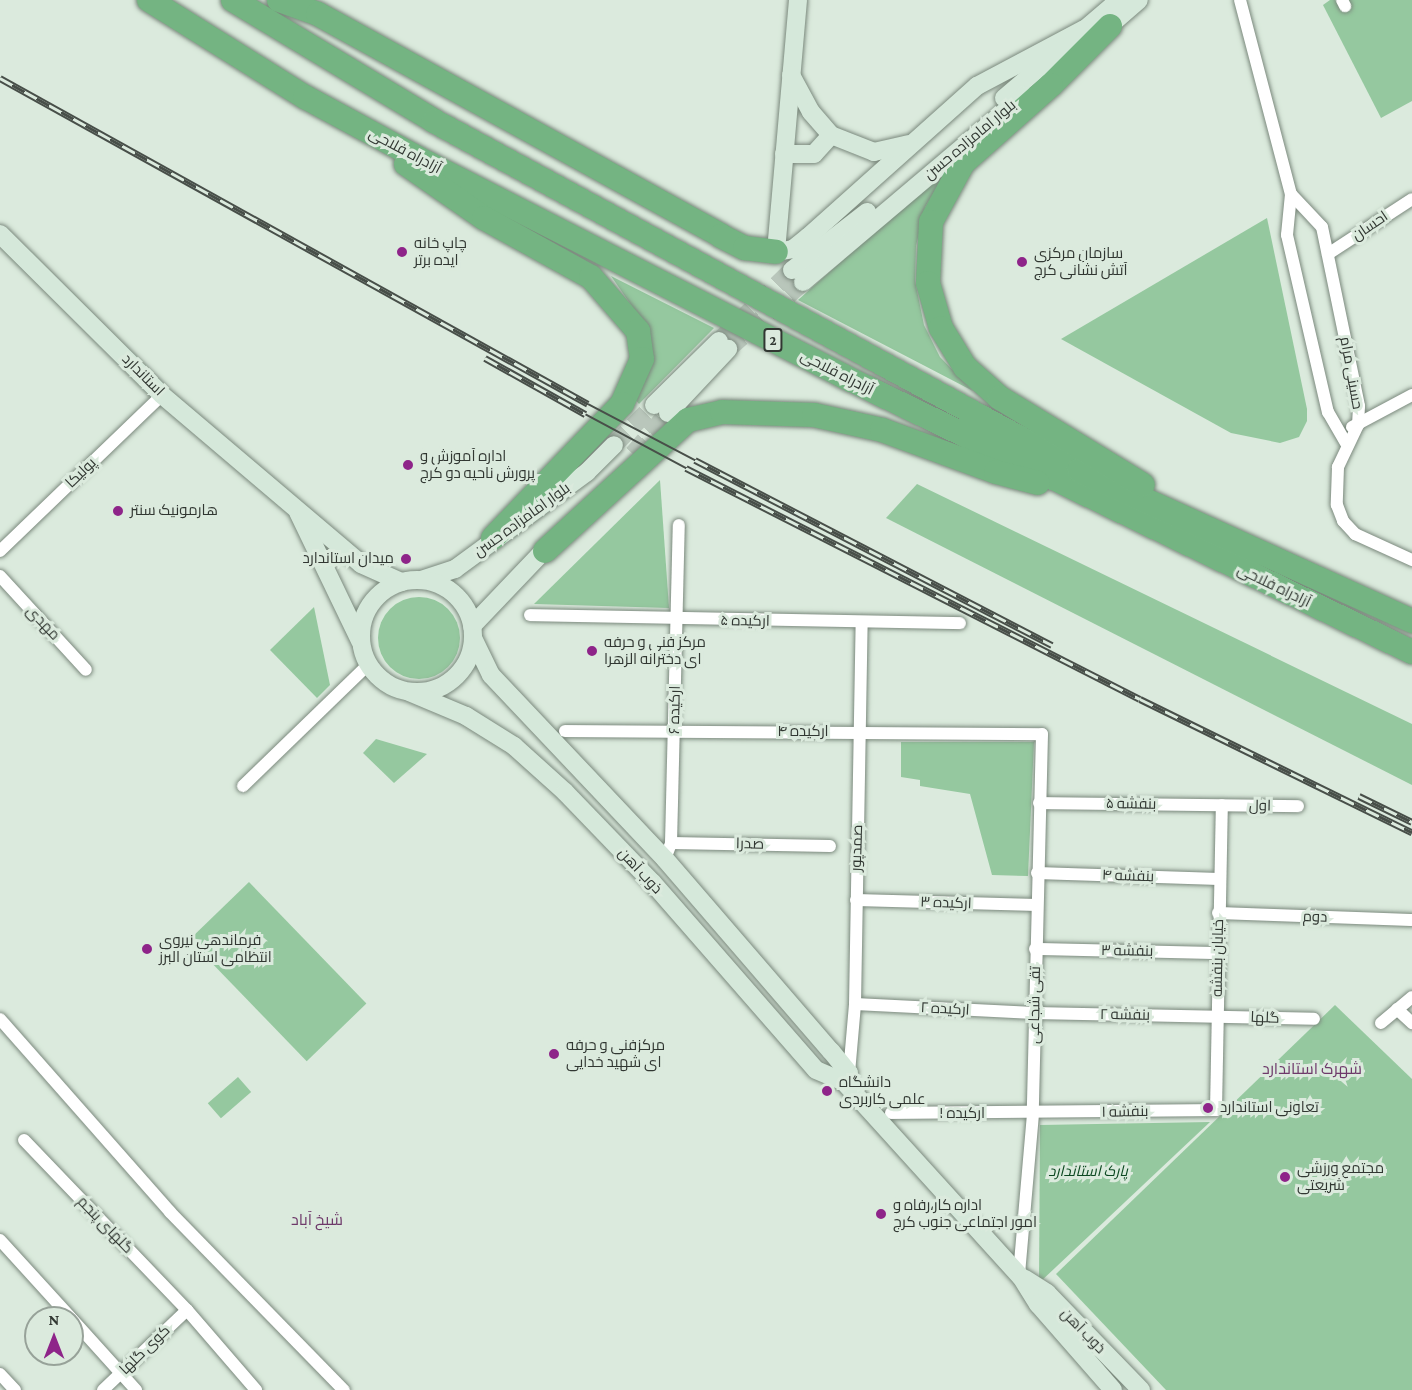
<!DOCTYPE html>
<meta charset="utf-8">
<style>
body{margin:0}
#map{position:relative;width:1412px;height:1390px;overflow:hidden;background:#dbeadd;font-family:"Crimson Pro",Cairo,serif}
div>[style]{position:absolute}
[style*='--x']{left:calc(var(--x)*1px);top:calc(var(--y)*1px);width:calc(var(--w)*1px);rotate:calc(var(--a)*1deg)}
.green>*{inset:0;background:#95c89f;transform-origin:0 0}
.round{border-radius:50%}
.secondary-tunnel>*{height:18px;margin-top:-9px;transform-origin:0;background:repeating-linear-gradient(90deg,#b9c6bb 0 18px,transparent 0 27px)}
.roads{filter:drop-shadow(0 0 2px #7b897d) drop-shadow(0 0 2px #7b897d)}
.street>*{height:12px;margin:-6px;padding:0 6px;transform-origin:6px;border-radius:6px;background:#fff}
.secondary>*{height:18px;margin:-9px;padding:0 9px;transform-origin:9px;border-radius:9px;background:#d5e8da}
.secondary>.ring{margin:-9px;padding:0;box-sizing:content-box;background:none;border:18px solid #d5e8da;border-radius:50%}
.highway>*{height:24px;margin:-12px;padding:0 12px;transform-origin:12px;border-radius:12px;background:#74b482}
.tram>*{height:1.5px;margin:-0.75px;padding:0 0.75px;transform-origin:0.75px;border-radius:0.75px;background:#484f49}
.rail>*{height:7px;margin-top:-3.5px;transform-origin:0;background:repeating-linear-gradient(90deg,#dbeadd 0 14px,#484f49 0 28px);box-sizing:border-box;border-block:2px solid #484f49}
.dots>*{width:16px;height:16px;translate:-50% -50%;box-sizing:border-box;border:3px solid #dbeadd;border-radius:50%}
span{translate:-50% -50%;white-space:nowrap;text-align:center;line-height:1.15;-webkit-text-stroke:6px #dbeadd;paint-order:stroke}
.shield-label span{padding:2px 4px;background:#dbeadd;border:2px solid;border-radius:4px;-webkit-text-stroke-width:0}
.shield-label{font-size:14px;color:#313732;font-weight:700}
.street-label{font-size:15px;color:#313732}
.poi-label{font-size:15px;color:#313732}
.left{translate:0 -50%;text-align:left}
.right{translate:-100% -50%;text-align:right}
.park-label{font-size:15px;color:#0c4821;font-style:italic}
.neighbourhood-label{font-size:16px;color:#6e396a}
.north{position:absolute;left:24px;top:1306px;width:60px;height:60px;box-sizing:border-box;background:#dbeadd;border:2px solid #97a299;border-radius:50%;rotate:0deg;font-size:16px;font-weight:700;line-height:24px;text-align:center;color:#313732}
.north::after{content:'';display:block;margin:auto;width:21px;height:27px;background:#8e2489;clip-path:polygon(50% 0,100% 100%,50% 72%,0 100%)}
</style>
<div id="map">
<div class="green">
<div style="clip-path:polygon(1330px 0,1412px 0,1412px 101px,1381px 118px,1323px 5px)"></div>
<div style="clip-path:polygon(950px 165px,925px 207px,916px 246px,915px 281px,924px 325px,940px 357px,973px 391px,798px 300px)"></div>
<div style="clip-path:polygon(1267px 218px,1307px 409px,1307px 421px,1299px 437px,1280px 443px,1231px 433px,1061px 339px)"></div>
<div style="clip-path:polygon(611px 276px,714px 328px,639px 404px,635px 399px,636px 312px)"></div>
<div style="clip-path:polygon(660px 480px,669px 608px,534px 604px)"></div>
<div style="clip-path:polygon(917px 484px,1412px 724px,1412px 785px,886px 518px)"></div>
<div class="round" style="left:378px;top:597px;width:82px;height:82px"></div>
<div style="clip-path:polygon(314px 607px,330px 685px,317px 698px,270px 650px)"></div>
<div style="clip-path:polygon(376px 739px,427px 754px,394px 783px,363px 753px)"></div>
<div style="clip-path:polygon(901px 742px,1034px 742px,1028px 876px,992px 875px,970px 794px,920px 786px,920px 780px,901px 777px)"></div>
<div style="left:249px;top:882px;width:169px;height:83px;rotate:46deg"></div>
<div style="clip-path:polygon(1335px 1005px,1412px 1079px,1412px 1390px,1166px 1390px,1056px 1274px)"></div>
<div style="left:238px;top:1077px;width:20px;height:40px;rotate:49deg"></div>
<div style="clip-path:polygon(1210px 1122px,1039px 1283px,1040px 1125px)"></div>
</div>
<div class="secondary-tunnel">
<div style="--x:719;--y:341;--w:102;--a:-44.2"></div>
<div style="--x:728;--y:349;--w:101;--a:-41.8"></div>
<div style="--x:614;--y:445;--w:57;--a:-45"></div>
<div style="--x:633;--y:454;--w:54;--a:-49.5"></div>
</div>
<div class="roads">
<div class="street">
<div style="--x:1240;--y:0;--w:201;--a:75.3"></div>
<div style="--x:1291;--y:194;--w:41;--a:95.6"></div>
<div style="--x:1287;--y:235;--w:182;--a:77"></div>
<div style="--x:1328;--y:412;--w:39;--a:60"></div>
<div style="--x:1342;--y:0;--w:7;--a:63"></div>
<div style="--x:1291;--y:194;--w:45;--a:46.8"></div>
<div style="--x:1322;--y:227;--w:183;--a:78.3"></div>
<div style="--x:1359;--y:406;--w:19;--a:93"></div>
<div style="--x:1358;--y:425;--w:47;--a:115.5"></div>
<div style="--x:1338;--y:467;--w:38;--a:92"></div>
<div style="--x:1337;--y:505;--w:17;--a:69"></div>
<div style="--x:1343;--y:521;--w:18;--a:47"></div>
<div style="--x:1355;--y:534;--w:63;--a:24.5"></div>
<div style="--x:1328;--y:254;--w:100;--a:-33.2"></div>
<div style="--x:1352;--y:427;--w:68;--a:-28.1"></div>
<div style="--x:0;--y:551;--w:225;--a:-43.9"></div>
<div style="--x:0;--y:576;--w:127;--a:47.5"></div>
<div style="--x:530;--y:615;--w:430;--a:1.1"></div>
<div style="--x:565;--y:731;--w:477;--a:0.4"></div>
<div style="--x:1042;--y:734;--w:380;--a:91.4"></div>
<div style="--x:1033;--y:1114;--w:162;--a:95"></div>
<div style="--x:243;--y:786;--w:175;--a:-44.1"></div>
<div style="--x:1039;--y:803;--w:259;--a:0.7"></div>
<div style="--x:671;--y:843;--w:159;--a:1.1"></div>
<div style="--x:665;--y:859;--w:17;--a:-69"></div>
<div style="--x:671;--y:843;--w:318;--a:-88.6"></div>
<div style="--x:1037;--y:873;--w:182;--a:1.9"></div>
<div style="--x:856;--y:900;--w:181;--a:1.6"></div>
<div style="--x:1218;--y:913;--w:194;--a:2.1"></div>
<div style="--x:1035;--y:949;--w:183;--a:1.3"></div>
<div style="--x:855;--y:1004;--w:179;--a:2.9"></div>
<div style="--x:1034;--y:1013;--w:280;--a:1.2"></div>
<div style="--x:1397;--y:1009;--w:21;--a:43"></div>
<div style="--x:0;--y:1019;--w:257;--a:48.6"></div>
<div style="--x:170;--y:1212;--w:249;--a:45.7"></div>
<div style="--x:1381;--y:1023;--w:40;--a:-40"></div>
<div style="--x:849;--y:1073;--w:69;--a:-85"></div>
<div style="--x:855;--y:1004;--w:382;--a:-89"></div>
<div style="--x:891;--y:1113;--w:325;--a:-0.5"></div>
<div style="--x:1216;--y:1110;--w:305;--a:-88.9"></div>
<div style="--x:24;--y:1140;--w:236;--a:46.2"></div>
<div style="--x:187;--y:1310;--w:106;--a:49.2"></div>
<div style="--x:0;--y:1240;--w:105;--a:47.7"></div>
<div style="--x:72;--y:1319;--w:96;--a:48"></div>
<div style="--x:0;--y:1374;--w:22;--a:47"></div>
<div style="--x:103;--y:1390;--w:116;--a:-43.6"></div>
</div>
<div class="secondary">
<div style="--x:798;--y:0;--w:253;--a:95"></div>
<div style="--x:776;--y:252;--w:17;--a:-10"></div>
<div style="--x:793;--y:249;--w:19;--a:-39"></div>
<div style="--x:808;--y:237;--w:227;--a:-41.8"></div>
<div style="--x:977;--y:86;--w:121;--a:-28"></div>
<div style="--x:1101;--y:33;--w:50;--a:-41"></div>
<div style="--x:791;--y:75;--w:42;--a:61.6"></div>
<div style="--x:811;--y:112;--w:30;--a:49"></div>
<div style="--x:831;--y:135;--w:46;--a:21.6"></div>
<div style="--x:874;--y:152;--w:36;--a:-13"></div>
<div style="--x:1004;--y:98;--w:151;--a:-40.4"></div>
<div style="--x:784;--y:154;--w:30;--a:0"></div>
<div style="--x:814;--y:154;--w:25;--a:-48"></div>
<div style="--x:0;--y:234;--w:228;--a:44.8"></div>
<div style="--x:162;--y:395;--w:261;--a:40.3"></div>
<div style="--x:361;--y:564;--w:44;--a:24.2"></div>
<div style="--x:792;--y:270;--w:95;--a:-37.7"></div>
<div style="--x:803;--y:282;--w:289;--a:-40.2"></div>
<div style="--x:654;--y:405;--w:91;--a:-44.6"></div>
<div style="--x:668;--y:413;--w:88;--a:-46.8"></div>
<div style="--x:298;--y:512;--w:143;--a:64.3"></div>
<div style="--x:421;--y:580;--w:36;--a:-18"></div>
<div style="--x:455;--y:569;--w:164;--a:-36.3"></div>
<div style="--x:587;--y:472;--w:38;--a:-45"></div>
<div class="ring" style="left:361px;top:580px;width:94px;height:94px"></div>
<div style="--x:472;--y:626;--w:115;--a:-46.4"></div>
<div style="--x:473;--y:638;--w:41;--a:64.1"></div>
<div style="--x:491;--y:675;--w:253;--a:46.6"></div>
<div style="--x:665;--y:859;--w:254;--a:49.2"></div>
<div style="--x:831;--y:1051;--w:28;--a:51"></div>
<div style="--x:849;--y:1073;--w:10;--a:119"></div>
<div style="--x:409;--y:692;--w:62;--a:22.8"></div>
<div style="--x:466;--y:716;--w:57;--a:32"></div>
<div style="--x:514;--y:746;--w:69;--a:42"></div>
<div style="--x:565;--y:792;--w:125;--a:46"></div>
<div style="--x:652;--y:882;--w:249;--a:48.9"></div>
<div style="--x:816;--y:1070;--w:30;--a:23"></div>
<div style="--x:844;--y:1082;--w:263;--a:47.8"></div>
<div style="--x:1021;--y:1277;--w:32;--a:58"></div>
<div style="--x:1038;--y:1304;--w:114;--a:48.9"></div>
<div style="--x:1025;--y:1279;--w:26;--a:32"></div>
<div style="--x:1047;--y:1293;--w:135;--a:45.9"></div>
</div>
<div class="highway">
<div style="--x:149;--y:0;--w:184;--a:31.9"></div>
<div style="--x:305;--y:97;--w:141;--a:28.4"></div>
<div style="--x:429;--y:164;--w:465;--a:27.1"></div>
<div style="--x:843;--y:376;--w:632;--a:25.88"></div>
<div style="--x:233;--y:0;--w:235;--a:31"></div>
<div style="--x:434;--y:121;--w:733;--a:28.42"></div>
<div style="--x:1079;--y:470;--w:366;--a:24.4"></div>
<div style="--x:279;--y:0;--w:41;--a:19.7"></div>
<div style="--x:318;--y:14;--w:460;--a:28.8"></div>
<div style="--x:721;--y:236;--w:27;--a:27"></div>
<div style="--x:745;--y:248;--w:31;--a:7"></div>
<div style="--x:1110;--y:26;--w:83;--a:135"></div>
<div style="--x:1051;--y:85;--w:118;--a:138.4"></div>
<div style="--x:963;--y:163;--w:67;--a:118.5"></div>
<div style="--x:931;--y:222;--w:61;--a:92.8"></div>
<div style="--x:928;--y:283;--w:47;--a:73.9"></div>
<div style="--x:941;--y:328;--w:46;--a:58.4"></div>
<div style="--x:965;--y:367;--w:47;--a:41.5"></div>
<div style="--x:1000;--y:398;--w:167;--a:31.3"></div>
<div style="--x:406;--y:164;--w:95;--a:34.7"></div>
<div style="--x:484;--y:218;--w:122;--a:28.9"></div>
<div style="--x:591;--y:277;--w:72;--a:49"></div>
<div style="--x:638;--y:331;--w:28;--a:82"></div>
<div style="--x:642;--y:359;--w:49;--a:114"></div>
<div style="--x:622;--y:404;--w:186;--a:133.9"></div>
<div style="--x:545;--y:551;--w:194;--a:-42.5"></div>
<div style="--x:688;--y:420;--w:35;--a:-13"></div>
<div style="--x:722;--y:412;--w:92;--a:1.9"></div>
<div style="--x:814;--y:415;--w:70;--a:12.4"></div>
<div style="--x:882;--y:430;--w:121;--a:20.2"></div>
<div style="--x:996;--y:472;--w:43;--a:14.7"></div>
</div>
</div>
<div class="tram">
<div style="--x:588;--y:404;--w:121;--a:27.6"></div>
<div style="--x:585;--y:414;--w:115;--a:28.1"></div>
</div>
<div class="rail">
<div style="--x:0;--y:78;--w:672;--a:29"></div>
<div style="--x:485;--y:358;--w:115;--a:29.2"></div>
<div style="--x:695;--y:460;--w:402;--a:27.4"></div>
<div style="--x:686;--y:468;--w:509;--a:26.97"></div>
<div style="--x:1140;--y:699;--w:303;--a:26.1"></div>
<div style="--x:1359;--y:796;--w:59;--a:26.1"></div>
</div>
<div class="dots">
<div style="left:402px;top:252px;background:#8e2489"></div>
<div style="left:1022px;top:262px;background:#8e2489"></div>
<div style="left:408px;top:465px;background:#8e2489"></div>
<div style="left:118px;top:511px;background:#8e2489"></div>
<div style="left:406px;top:559px;background:#8e2489"></div>
<div style="left:592px;top:651px;background:#8e2489"></div>
<div style="left:147px;top:949px;background:#8e2489"></div>
<div style="left:554px;top:1054px;background:#8e2489"></div>
<div style="left:827px;top:1091px;background:#8e2489"></div>
<div style="left:1208px;top:1108px;background:#8e2489"></div>
<div style="left:1285px;top:1177px;background:#8e2489"></div>
<div style="left:881px;top:1214px;background:#8e2489"></div>
</div>
<div class="shield-label">
<span style="left:773px;top:340px">2</span>
</div>
<div class="street-label">
<span style="left:970px;top:140px;rotate:-40deg">بلوار امامزاده حسن</span>
<span style="left:405px;top:151px;rotate:28deg">آزادراه فلاحی</span>
<span style="left:1370px;top:226px;rotate:-34deg">احسان</span>
<span style="left:837px;top:373px;rotate:27deg">آزادراه فلاحی</span>
<span style="left:1351px;top:373px;rotate:80deg">حسینی مرام</span>
<span style="left:143px;top:375px;rotate:45deg">استاندارد</span>
<span style="left:81px;top:473px;rotate:-44deg">پولیکا</span>
<span style="left:522px;top:520px;rotate:-36deg">بلوار امامزاده حسن</span>
<span style="left:1274px;top:586px;rotate:26deg">آزادراه فلاحی</span>
<span style="left:745px;top:621px;rotate:1deg">ارکیده ۵</span>
<span style="left:43px;top:623px;rotate:47deg">مهدی</span>
<span style="left:675px;top:710px;rotate:-89deg">ارکیده ۶</span>
<span style="left:803px;top:732px">ارکیده ۴</span>
<span style="left:1131px;top:804px;rotate:1deg">بنفشه ۵</span>
<span style="left:1260px;top:806px;rotate:1deg">اول</span>
<span style="left:750px;top:844px;rotate:1deg">صدرا</span>
<span style="left:857px;top:848px;rotate:-88deg">صمدپور</span>
<span style="left:640px;top:871px;rotate:47deg">ذوب آهن</span>
<span style="left:1128px;top:876px;rotate:2deg">بنفشه ۴</span>
<span style="left:946px;top:903px;rotate:2deg">ارکیده ۳</span>
<span style="left:1315px;top:917px;rotate:2deg">دوم</span>
<span style="left:1127px;top:951px;rotate:1deg">بنفشه ۳</span>
<span style="left:1218px;top:958px;rotate:-89deg">خیابان بنفشه</span>
<span style="left:1035px;top:1005px;rotate:-89deg">تقی شجاعی</span>
<span style="left:945px;top:1009px;rotate:3deg">ارکیده ۲</span>
<span style="left:1125px;top:1015px;rotate:1deg">بنفشه ۲</span>
<span style="left:1265px;top:1018px;rotate:2deg">گلها</span>
<span style="left:1125px;top:1112px;rotate:-1deg">بنفشه ۱</span>
<span style="left:962px;top:1114px">ارکیده ۱</span>
<span style="left:105px;top:1225px;rotate:46deg">گلهای پنجم</span>
<span style="left:1083px;top:1331px;rotate:46deg">ذوب آهن</span>
<span style="left:145px;top:1350px;rotate:-44deg">کوی گلها</span>
</div>
<div class="poi-label">
<span class="left" style="left:414px;top:252px">چاپ خانه<br>ایده برتر</span>
<span class="left" style="left:1034px;top:262px">سازمان مرکزی<br>آتش نشانی کرج</span>
<span class="left" style="left:420px;top:465px">اداره آموزش و<br>پرورش ناحیه دو کرج</span>
<span class="left" style="left:130px;top:511px">هارمونیک سنتر</span>
<span class="right" style="left:394px;top:559px">میدان استاندارد</span>
<span class="left" style="left:604px;top:651px">مرکز فنی و حرفه<br>ای دخترانه الزهرا</span>
<span class="left" style="left:159px;top:949px">فرماندهی نیروی<br>انتظامی استان البرز</span>
<span class="left" style="left:566px;top:1054px">مرکزفنی و حرفه<br>ای شهید خدایی</span>
<span class="left" style="left:839px;top:1091px">دانشگاه<br>علمی کاربردی</span>
<span class="left" style="left:1220px;top:1108px">تعاونی استاندارد</span>
<span class="left" style="left:1297px;top:1177px">مجتمع ورزشی<br>شریعتی</span>
<span class="left" style="left:893px;top:1214px">اداره کار،رفاه و<br>امور اجتماعی جنوب کرج</span>
</div>
<div class="park-label">
<span style="left:1088px;top:1172px">پارک استاندارد</span>
</div>
<div class="neighbourhood-label">
<span style="left:1312px;top:1069px">شهرک استاندارد</span>
<span style="left:317px;top:1220px">شیخ آباد</span>
</div>
<div class="north">N</div>
</div>
